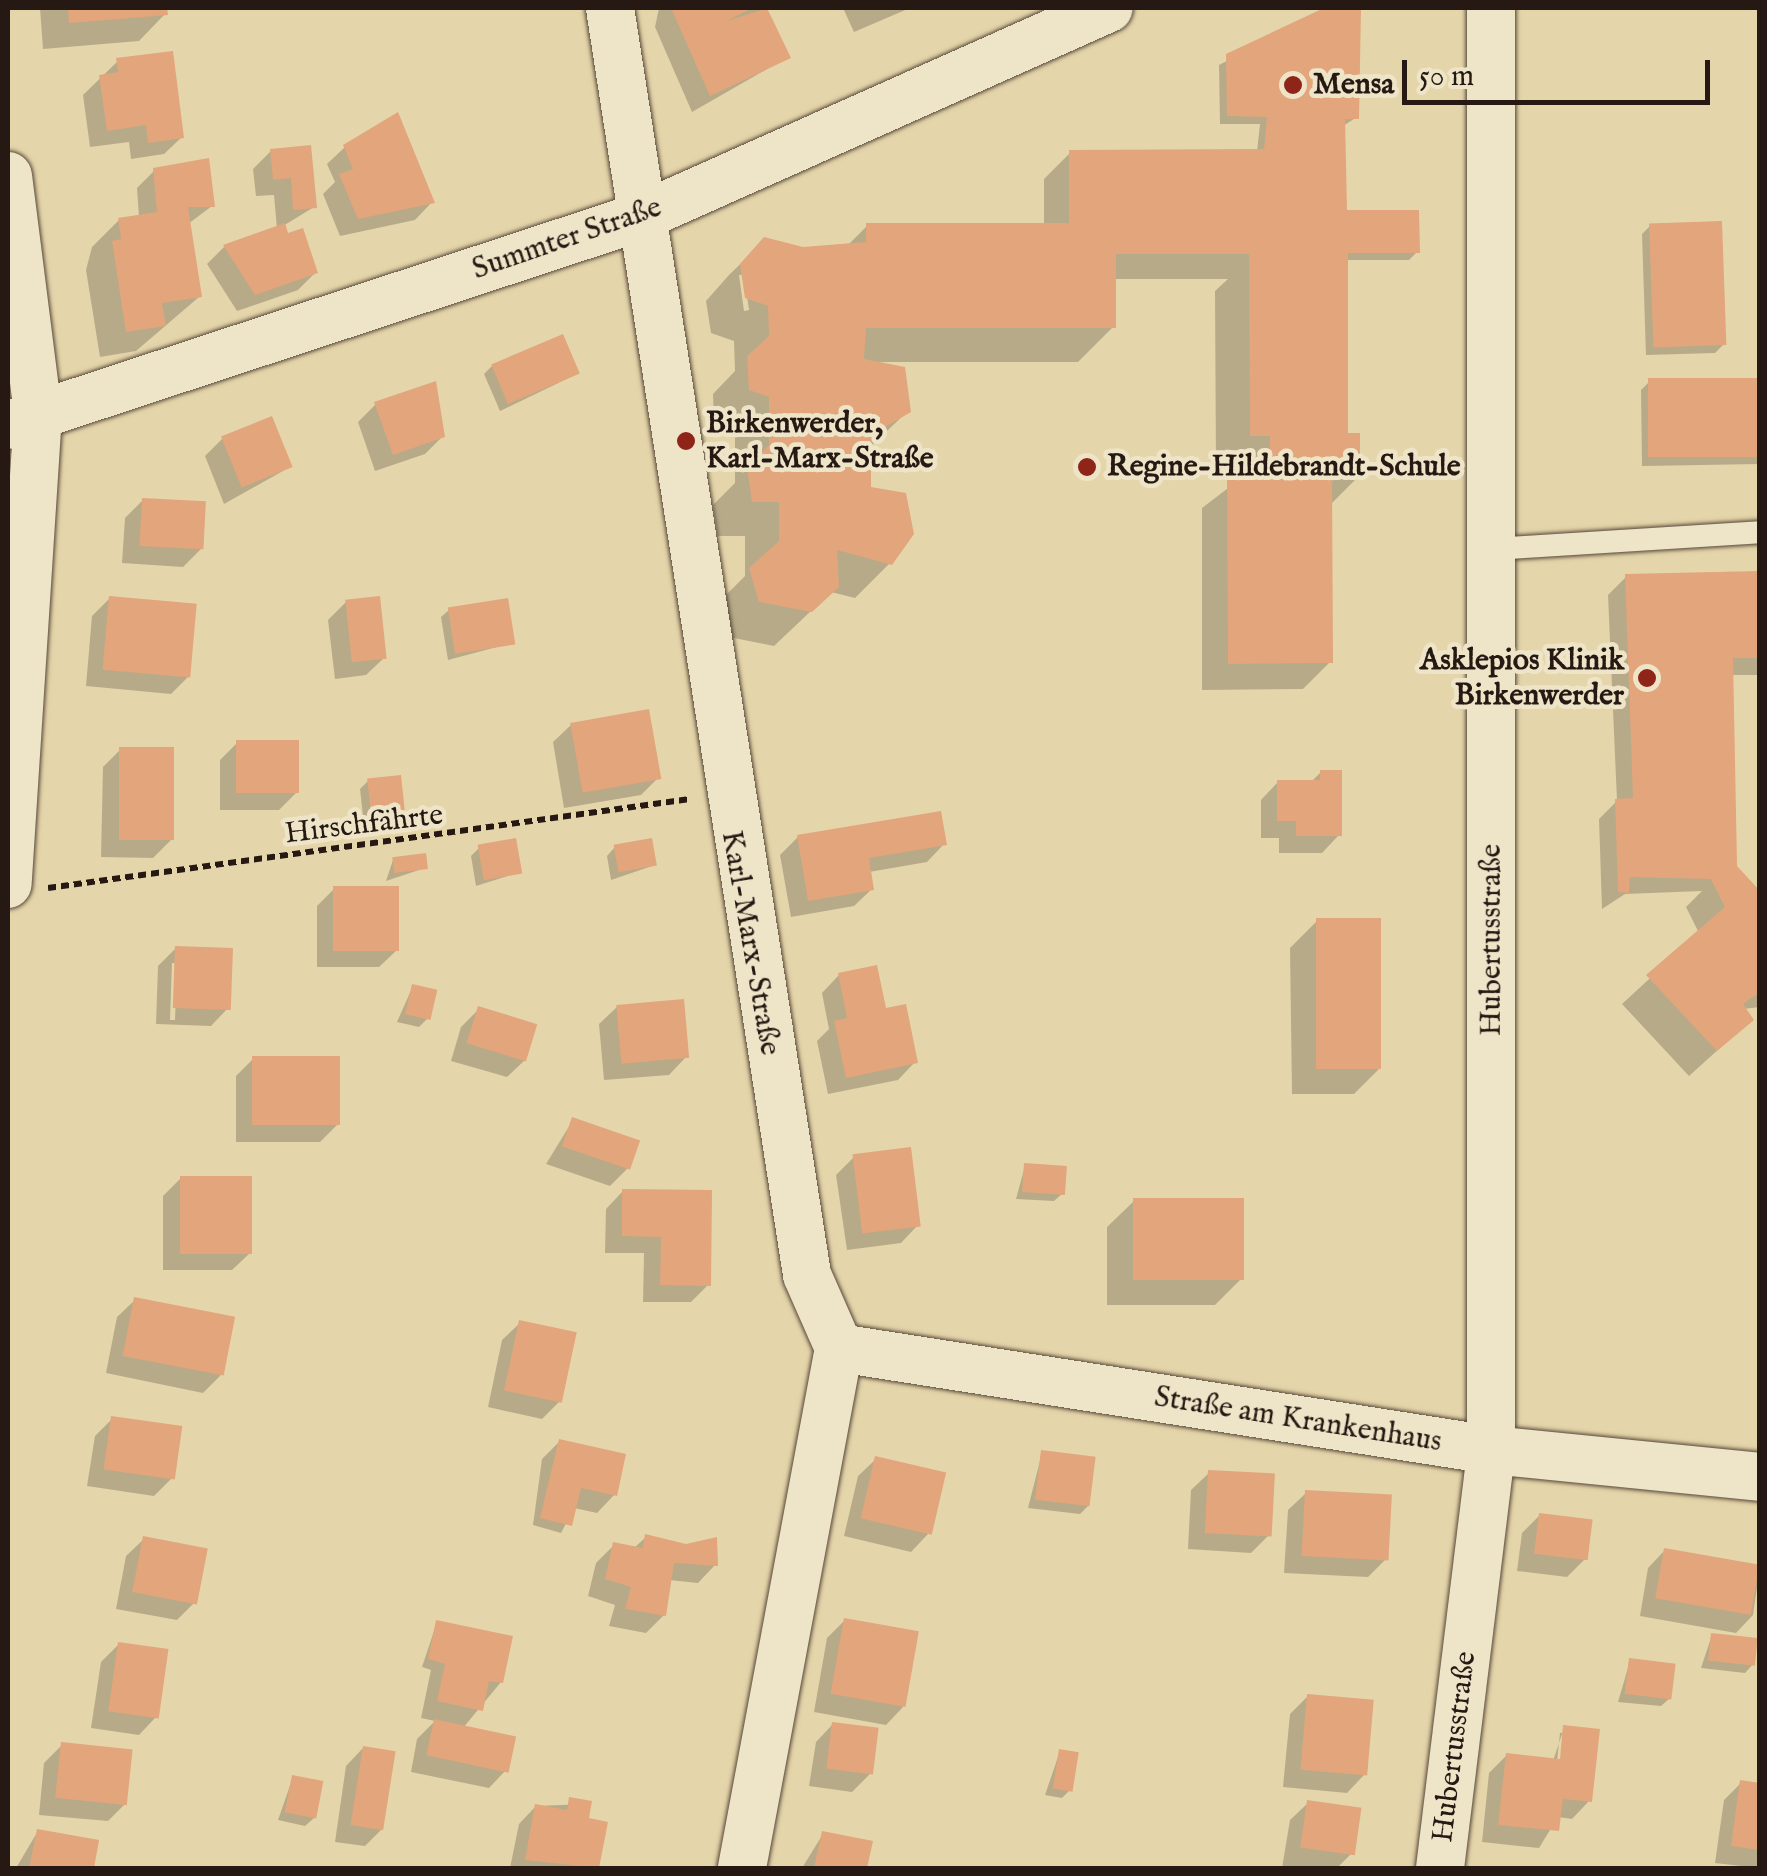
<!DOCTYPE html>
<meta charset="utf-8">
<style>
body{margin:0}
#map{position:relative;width:1767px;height:1876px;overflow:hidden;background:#e5d5aa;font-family:"IM FELL English",serif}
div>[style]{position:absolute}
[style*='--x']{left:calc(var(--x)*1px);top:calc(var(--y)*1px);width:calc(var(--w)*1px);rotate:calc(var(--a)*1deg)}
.shadow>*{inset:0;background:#0003}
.building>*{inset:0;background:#e2a57c;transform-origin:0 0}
.path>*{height:6px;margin-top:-3px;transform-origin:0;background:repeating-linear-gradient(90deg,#261913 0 8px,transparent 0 13px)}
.roads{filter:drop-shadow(0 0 2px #564839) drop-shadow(0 0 2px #564839)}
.service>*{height:22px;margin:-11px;padding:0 11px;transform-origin:11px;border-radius:11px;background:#eee4c8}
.minor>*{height:48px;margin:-24px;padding:0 24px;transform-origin:24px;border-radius:24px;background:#eee4c8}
.dots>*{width:28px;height:28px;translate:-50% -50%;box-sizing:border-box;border:5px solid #eee4c8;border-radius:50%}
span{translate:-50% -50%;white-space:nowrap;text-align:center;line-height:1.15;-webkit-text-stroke:9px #eee4c8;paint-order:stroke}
.poi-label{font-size:30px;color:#261913;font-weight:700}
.left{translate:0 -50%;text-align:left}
.right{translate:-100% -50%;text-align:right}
.street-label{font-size:30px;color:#261913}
.frame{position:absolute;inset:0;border:10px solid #261913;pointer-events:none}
.scale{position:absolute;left:1402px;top:60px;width:308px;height:45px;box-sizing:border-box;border:5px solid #261913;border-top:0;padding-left:12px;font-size:30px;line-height:35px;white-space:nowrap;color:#261913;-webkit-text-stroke:8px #eee4c8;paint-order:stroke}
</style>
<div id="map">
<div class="shadow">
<div style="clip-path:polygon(40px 8px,165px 8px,165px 14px,139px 41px,43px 49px)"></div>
<div style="clip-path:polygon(659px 8px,764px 8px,788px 57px,692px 112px,655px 27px)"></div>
<div style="clip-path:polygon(843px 8px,910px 8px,854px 32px)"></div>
<div style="clip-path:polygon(evenodd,1330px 8px,1358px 8px,1357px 117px,1343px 126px,1345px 212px,1417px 252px,1409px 260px,1345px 260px,1345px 436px,1358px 477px,1330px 505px,1330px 662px,1303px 689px,1202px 690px,1202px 508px,1236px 482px,1236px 470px,1216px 470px,1215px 291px,1228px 279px,1113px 279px,1113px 327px,1078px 362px,879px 362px,908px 411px,868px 449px,868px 489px,890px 563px,855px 598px,831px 592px,774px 646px,724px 636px,716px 605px,745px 576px,745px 536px,718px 536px,713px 505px,735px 483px,735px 432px,714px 425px,713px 394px,735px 371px,734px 341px,711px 333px,706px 301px,729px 275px,765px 240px,803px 249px,847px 246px,867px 226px,1044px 226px,1044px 179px,1070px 153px,1257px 152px,1260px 124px,1220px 124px,1219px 65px,1330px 8px,739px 275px,744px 275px,749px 310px,744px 311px,739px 275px)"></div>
<div style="clip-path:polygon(118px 61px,182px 137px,164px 154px,131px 159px,129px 142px,90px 147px,83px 95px)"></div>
<div style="clip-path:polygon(345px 147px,432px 202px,415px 220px,340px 236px,323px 194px,335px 182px,327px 164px)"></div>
<div style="clip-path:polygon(271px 151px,314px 207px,283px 226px,316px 272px,298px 290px,237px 311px,207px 264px,224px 247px,277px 229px,274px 195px,256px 196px,253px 169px)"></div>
<div style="clip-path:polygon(155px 170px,212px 206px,188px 224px,199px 297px,136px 351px,100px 357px,86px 270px,92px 247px,119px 220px,139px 217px,137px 188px)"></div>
<div style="clip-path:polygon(1650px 226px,1724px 344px,1715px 353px,1646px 355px,1642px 234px)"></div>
<div style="clip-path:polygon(493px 365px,577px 374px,500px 411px,484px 374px)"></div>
<div style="clip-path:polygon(1760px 380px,1760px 464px,1642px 466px,1641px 390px,1649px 382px)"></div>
<div style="clip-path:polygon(376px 404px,443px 436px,425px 454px,375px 471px,358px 422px)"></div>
<div style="clip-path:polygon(222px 439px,290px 467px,224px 504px,205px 456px)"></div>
<div style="clip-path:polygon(143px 500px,201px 549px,183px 567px,122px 563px,125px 518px)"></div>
<div style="clip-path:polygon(1760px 573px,1760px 675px,1731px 675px,1735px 867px,1760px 896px,1760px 1007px,1743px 1009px,1751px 1020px,1689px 1076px,1622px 1004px,1699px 933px,1686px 907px,1702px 891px,1625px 894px,1602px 909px,1599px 819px,1617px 801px,1608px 595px,1626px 577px)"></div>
<div style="clip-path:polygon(110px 598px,189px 676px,171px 694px,86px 686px,92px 616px)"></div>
<div style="clip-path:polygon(346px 602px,384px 658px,366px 675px,335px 679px,328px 620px)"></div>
<div style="clip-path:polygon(450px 609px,512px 643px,448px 660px,441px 617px)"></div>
<div style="clip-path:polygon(571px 725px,658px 778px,641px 795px,564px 808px,553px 742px)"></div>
<div style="clip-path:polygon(237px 743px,297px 792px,279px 810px,220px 810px,220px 760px)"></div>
<div style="clip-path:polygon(120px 750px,171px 840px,153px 858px,101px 857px,103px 767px)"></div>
<div style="clip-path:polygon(1321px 772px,1339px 835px,1322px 853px,1279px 853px,1279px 838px,1261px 838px,1261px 800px,1278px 782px,1311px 782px)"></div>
<div style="clip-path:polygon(368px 781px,403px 813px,395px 821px,364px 825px,360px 789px)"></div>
<div style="clip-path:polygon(798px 837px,944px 844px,927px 862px,869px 872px,872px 889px,854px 906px,791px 917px,780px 855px)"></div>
<div style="clip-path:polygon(615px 847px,655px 865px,611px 880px,607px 856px)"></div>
<div style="clip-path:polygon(479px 848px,520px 872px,476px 886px,471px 856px)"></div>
<div style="clip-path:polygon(393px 860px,425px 868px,386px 881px)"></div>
<div style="clip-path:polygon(334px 889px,397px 950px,379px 967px,317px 967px,317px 906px)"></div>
<div style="clip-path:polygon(1317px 921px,1381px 1067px,1354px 1094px,1292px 1094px,1290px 948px)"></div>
<div style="clip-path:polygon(evenodd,176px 948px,228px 1008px,211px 1026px,156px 1024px,158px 966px,176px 948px,172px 963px,177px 963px,175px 1020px,170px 1020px,172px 963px)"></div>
<div style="clip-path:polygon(839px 975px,884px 1011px,915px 1062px,898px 1080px,828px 1094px,817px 1041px,829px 1029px,822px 993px)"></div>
<div style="clip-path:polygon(413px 986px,427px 1019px,419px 1027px,397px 1022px)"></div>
<div style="clip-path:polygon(617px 1007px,686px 1057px,669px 1075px,604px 1080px,599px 1024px)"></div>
<div style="clip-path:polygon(479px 1009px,525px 1060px,507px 1077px,451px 1061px,461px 1027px)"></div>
<div style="clip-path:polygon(253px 1059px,338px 1124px,320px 1142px,236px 1142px,236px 1076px)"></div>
<div style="clip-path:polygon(573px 1120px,628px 1168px,610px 1186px,546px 1164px)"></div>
<div style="clip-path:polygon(854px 1157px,918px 1225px,901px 1243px,847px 1250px,836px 1175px)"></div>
<div style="clip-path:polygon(1025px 1166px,1063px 1193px,1054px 1201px,1016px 1199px)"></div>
<div style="clip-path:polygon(181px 1178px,250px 1253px,232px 1270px,163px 1270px,163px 1196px)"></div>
<div style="clip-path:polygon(623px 1191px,708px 1285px,691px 1302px,643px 1302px,644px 1253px,605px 1253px,606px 1209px)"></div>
<div style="clip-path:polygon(1134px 1201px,1241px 1279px,1215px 1305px,1107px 1305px,1107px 1227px)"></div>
<div style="clip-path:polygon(135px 1300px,221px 1375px,203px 1393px,106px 1373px,117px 1317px)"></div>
<div style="clip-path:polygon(520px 1323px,560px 1401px,542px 1419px,488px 1407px,502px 1340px)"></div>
<div style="clip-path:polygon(112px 1419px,172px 1478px,154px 1496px,87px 1486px,95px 1436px)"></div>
<div style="clip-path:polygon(560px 1441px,614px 1495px,597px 1513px,574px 1508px,561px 1533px,533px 1525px,542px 1459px)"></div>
<div style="clip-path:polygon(1042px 1453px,1088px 1506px,1080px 1514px,1028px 1508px)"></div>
<div style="clip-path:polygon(876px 1459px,928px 1534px,911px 1552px,844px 1536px,858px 1476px)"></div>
<div style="clip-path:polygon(1209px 1473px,1269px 1535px,1251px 1553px,1188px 1549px,1191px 1490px)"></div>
<div style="clip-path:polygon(1306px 1493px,1385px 1560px,1368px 1577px,1284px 1573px,1288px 1510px)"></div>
<div style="clip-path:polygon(1540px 1515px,1585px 1559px,1567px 1577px,1517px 1571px,1522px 1533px)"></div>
<div style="clip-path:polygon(646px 1537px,715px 1565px,698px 1583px,669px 1580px,664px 1615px,646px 1633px,609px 1626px,615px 1605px,588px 1596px,596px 1563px,614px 1545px,633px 1549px)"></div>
<div style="clip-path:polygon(144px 1539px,194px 1603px,177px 1620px,116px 1609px,126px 1556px)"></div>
<div style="clip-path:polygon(1665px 1550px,1760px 1567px,1753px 1615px,1736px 1633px,1640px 1616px,1648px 1568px)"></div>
<div style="clip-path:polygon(845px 1620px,903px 1707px,886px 1725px,814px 1712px,827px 1638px)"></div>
<div style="clip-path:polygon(437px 1622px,501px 1682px,463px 1728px,506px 1770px,489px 1788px,411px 1772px,417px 1739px,435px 1721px,421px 1718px,431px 1670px,422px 1667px)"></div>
<div style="clip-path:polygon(1712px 1635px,1753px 1664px,1745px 1673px,1701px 1668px)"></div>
<div style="clip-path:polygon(119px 1644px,156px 1717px,139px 1735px,91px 1728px,101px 1662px)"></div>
<div style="clip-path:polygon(1630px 1661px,1670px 1698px,1661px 1706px,1618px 1702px)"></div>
<div style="clip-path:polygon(1308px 1696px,1364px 1775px,1347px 1793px,1283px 1787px,1290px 1714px)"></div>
<div style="clip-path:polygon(833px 1724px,870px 1774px,852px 1792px,809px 1786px,816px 1742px)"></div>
<div style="clip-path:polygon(evenodd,1564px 1728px,1589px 1801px,1572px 1819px,1558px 1817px,1539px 1848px,1482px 1842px,1489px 1773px,1507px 1755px,1553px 1761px,1564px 1728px,1560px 1733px,1565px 1733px,1561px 1771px,1556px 1771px,1560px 1733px)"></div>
<div style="clip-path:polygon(62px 1745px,125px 1804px,108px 1821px,39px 1815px,44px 1763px)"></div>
<div style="clip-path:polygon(363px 1748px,383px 1828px,365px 1846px,335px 1842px,346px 1766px)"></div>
<div style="clip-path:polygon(1060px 1751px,1070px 1790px,1062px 1798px,1045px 1795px)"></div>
<div style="clip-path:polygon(293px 1777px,314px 1818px,305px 1826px,278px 1820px)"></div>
<div style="clip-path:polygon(1741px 1783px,1760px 1785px,1759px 1868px,1715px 1863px,1724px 1800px)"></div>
<div style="clip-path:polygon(1308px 1803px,1351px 1854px,1337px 1868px,1282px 1868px,1290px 1820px)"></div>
<div style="clip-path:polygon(589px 1804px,586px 1820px,605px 1824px,597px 1868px,510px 1868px,519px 1824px,536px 1806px)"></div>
<div style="clip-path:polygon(38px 1831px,96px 1842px,91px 1868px,16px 1868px)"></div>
<div style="clip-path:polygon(823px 1834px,870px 1843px,865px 1868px,802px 1868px)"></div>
</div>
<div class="building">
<div style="clip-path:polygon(68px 8px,167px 8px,168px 15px,69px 23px)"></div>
<div style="clip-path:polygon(671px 8px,752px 8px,727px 21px,767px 8px,791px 58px,710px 96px)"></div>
<div style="clip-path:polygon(1324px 8px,1361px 8px,1359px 119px,1345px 119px,1347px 210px,1419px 210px,1420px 253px,1348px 253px,1348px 433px,1360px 433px,1360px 478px,1332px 479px,1333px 663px,1228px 664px,1227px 479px,1270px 479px,1270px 436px,1250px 436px,1249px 254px,1116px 254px,1116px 328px,866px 328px,864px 359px,905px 367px,911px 412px,871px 435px,871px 487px,906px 493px,914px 534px,892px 565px,837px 550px,839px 587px,812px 612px,759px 602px,749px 568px,779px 541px,779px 502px,752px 502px,747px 467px,769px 445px,769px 397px,749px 390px,747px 356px,769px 336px,768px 306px,745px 298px,740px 264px,764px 237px,803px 247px,866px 242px,866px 223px,1069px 223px,1069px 150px,1264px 149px,1267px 117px,1227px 116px,1226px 54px)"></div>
<div style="clip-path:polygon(173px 51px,184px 138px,148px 143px,146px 125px,107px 131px,99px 75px,118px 72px,116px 58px)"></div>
<div style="clip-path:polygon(398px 112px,435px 203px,358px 219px,339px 174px,353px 169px,343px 145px)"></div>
<div style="clip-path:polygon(311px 145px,317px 208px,293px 210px,291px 178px,273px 180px,270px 149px)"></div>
<div style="clip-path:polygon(209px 158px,215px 207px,188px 207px,202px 297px,162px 303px,166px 326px,126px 332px,112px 241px,121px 239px,118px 218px,157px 212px,153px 168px)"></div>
<div style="left:1722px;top:221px;width:124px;height:73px;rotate:88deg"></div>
<div style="clip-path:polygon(285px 223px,288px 233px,303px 228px,318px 273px,255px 295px,223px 245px)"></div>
<div style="left:563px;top:334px;width:43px;height:78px;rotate:67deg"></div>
<div style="left:1760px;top:378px;width:79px;height:112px;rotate:90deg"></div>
<div style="clip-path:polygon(436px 381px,445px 437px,393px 455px,374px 402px)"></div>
<div style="left:272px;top:416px;width:55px;height:55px;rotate:68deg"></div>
<div style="left:142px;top:498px;width:64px;height:48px;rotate:3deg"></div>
<div style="clip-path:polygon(1760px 571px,1760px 658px,1733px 658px,1737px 866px,1760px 891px,1760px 992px,1743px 1004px,1754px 1020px,1717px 1051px,1646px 975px,1725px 907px,1711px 879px,1630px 877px,1629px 893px,1618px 892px,1615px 799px,1633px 798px,1625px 574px)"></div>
<div style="left:109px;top:596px;width:88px;height:74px;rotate:5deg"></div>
<div style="left:380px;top:596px;width:63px;height:35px;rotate:84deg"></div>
<div style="left:508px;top:598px;width:47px;height:61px;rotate:81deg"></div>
<div style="left:649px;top:709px;width:71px;height:80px;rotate:80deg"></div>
<div style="left:236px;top:740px;width:63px;height:53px"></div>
<div style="left:119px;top:747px;width:55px;height:93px"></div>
<div style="clip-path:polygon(1320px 770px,1342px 770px,1342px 836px,1296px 836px,1296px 821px,1277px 821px,1277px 780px,1320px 780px)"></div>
<div style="left:401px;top:775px;width:39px;height:34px;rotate:84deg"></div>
<div style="clip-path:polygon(941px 811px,947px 845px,869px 858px,874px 890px,808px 901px,797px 835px)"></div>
<div style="left:516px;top:838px;width:36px;height:39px;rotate:80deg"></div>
<div style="left:652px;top:838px;width:28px;height:39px;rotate:80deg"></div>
<div style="left:426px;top:853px;width:16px;height:34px;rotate:83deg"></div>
<div style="left:333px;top:886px;width:66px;height:65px"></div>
<div style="left:1316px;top:918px;width:65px;height:151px"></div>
<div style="left:175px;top:946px;width:58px;height:62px;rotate:2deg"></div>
<div style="clip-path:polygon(877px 965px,886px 1008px,906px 1004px,918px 1063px,846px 1078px,834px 1021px,847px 1018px,838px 973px)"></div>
<div style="left:412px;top:984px;width:26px;height:31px;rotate:13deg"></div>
<div style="left:684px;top:999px;width:59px;height:68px;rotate:85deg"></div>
<div style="left:478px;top:1006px;width:62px;height:39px;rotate:17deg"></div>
<div style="left:252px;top:1056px;width:88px;height:69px"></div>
<div style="left:572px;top:1117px;width:72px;height:31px;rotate:19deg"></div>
<div style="left:911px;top:1147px;width:80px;height:59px;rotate:83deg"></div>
<div style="left:1024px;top:1163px;width:43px;height:29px;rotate:4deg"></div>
<div style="left:180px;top:1176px;width:72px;height:78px"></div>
<div style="clip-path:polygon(622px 1189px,712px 1190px,711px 1286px,660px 1285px,661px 1237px,622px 1236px)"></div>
<div style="left:1133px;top:1198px;width:111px;height:82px"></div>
<div style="left:134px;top:1297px;width:103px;height:60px;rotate:11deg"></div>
<div style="left:519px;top:1320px;width:59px;height:72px;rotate:12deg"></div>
<div style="left:111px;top:1416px;width:72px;height:54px;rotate:8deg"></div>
<div style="clip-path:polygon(559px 1439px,626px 1454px,617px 1496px,581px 1488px,572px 1526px,540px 1518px)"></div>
<div style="left:1041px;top:1450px;width:55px;height:50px;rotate:7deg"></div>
<div style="left:875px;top:1456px;width:73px;height:64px;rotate:13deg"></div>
<div style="left:1208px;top:1470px;width:67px;height:63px;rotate:3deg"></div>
<div style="left:1305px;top:1490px;width:87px;height:66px;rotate:3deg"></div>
<div style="left:1539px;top:1513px;width:54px;height:41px;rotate:7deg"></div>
<div style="clip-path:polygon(645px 1534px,686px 1544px,717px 1537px,718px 1566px,674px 1563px,666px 1616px,625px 1609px,631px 1587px,605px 1579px,613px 1542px,643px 1548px)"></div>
<div style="left:143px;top:1536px;width:66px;height:57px;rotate:11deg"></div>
<div style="left:1664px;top:1548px;width:97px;height:51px;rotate:10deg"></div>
<div style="left:844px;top:1618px;width:76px;height:77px;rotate:10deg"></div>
<div style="clip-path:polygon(436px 1620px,513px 1636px,503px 1683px,489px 1681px,483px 1711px,437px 1701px,445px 1664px,428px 1659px)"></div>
<div style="left:1711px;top:1633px;width:47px;height:28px;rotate:6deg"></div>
<div style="left:118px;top:1642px;width:51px;height:70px;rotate:8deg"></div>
<div style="left:1629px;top:1658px;width:47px;height:36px;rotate:7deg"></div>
<div style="left:1307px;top:1694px;width:67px;height:76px;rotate:5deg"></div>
<div style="left:434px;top:1719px;width:84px;height:37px;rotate:12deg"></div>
<div style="left:832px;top:1722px;width:47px;height:47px;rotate:7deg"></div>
<div style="clip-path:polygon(1563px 1725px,1600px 1729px,1592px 1802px,1563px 1799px,1559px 1831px,1498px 1825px,1506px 1753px,1560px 1759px)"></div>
<div style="left:61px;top:1742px;width:72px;height:56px;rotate:6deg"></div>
<div style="left:363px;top:1746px;width:33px;height:80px;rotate:9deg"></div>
<div style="left:1059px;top:1749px;width:20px;height:40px;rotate:9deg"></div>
<div style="left:292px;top:1775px;width:32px;height:38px;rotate:11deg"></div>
<div style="clip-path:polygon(1740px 1780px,1760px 1783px,1760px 1850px,1731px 1846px)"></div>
<div style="clip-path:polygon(569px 1797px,592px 1801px,589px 1818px,608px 1822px,599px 1868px,525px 1860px,535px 1804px,567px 1810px)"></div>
<div style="left:1307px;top:1800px;width:55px;height:48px;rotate:8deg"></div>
<div style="clip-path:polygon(37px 1829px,99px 1840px,94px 1868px,29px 1868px)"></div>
<div style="clip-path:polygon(822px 1831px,873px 1841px,867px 1868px,814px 1868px)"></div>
</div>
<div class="path">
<div style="--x:48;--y:888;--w:648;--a:-7.89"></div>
</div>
<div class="roads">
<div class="service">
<div style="--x:1492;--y:549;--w:269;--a:-3.6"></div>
</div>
<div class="minor">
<div style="--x:610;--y:8;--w:1282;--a:81.16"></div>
<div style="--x:807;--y:1275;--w:80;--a:66.3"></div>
<div style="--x:839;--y:1348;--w:529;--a:100.57"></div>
<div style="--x:8;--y:176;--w:240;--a:82.8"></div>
<div style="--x:38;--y:414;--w:471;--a:93.7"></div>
<div style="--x:8;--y:425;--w:665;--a:-18.22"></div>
<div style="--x:640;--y:217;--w:513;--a:-24.02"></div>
<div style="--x:839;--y:1348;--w:660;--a:8.89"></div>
<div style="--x:1491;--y:1450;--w:270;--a:5.7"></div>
<div style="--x:1440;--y:1868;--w:421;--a:-83"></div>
<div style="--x:1491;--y:1450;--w:1442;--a:-90"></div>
</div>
</div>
<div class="dots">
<div style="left:1293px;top:85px;background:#8f2418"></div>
<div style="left:686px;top:441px;background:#8f2418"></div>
<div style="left:1087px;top:467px;background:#8f2418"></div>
<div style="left:1647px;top:678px;background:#8f2418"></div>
</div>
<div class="poi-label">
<span class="left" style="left:1313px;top:85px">Mensa</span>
<span class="left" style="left:706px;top:441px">Birkenwerder,<br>Karl-Marx-Straße</span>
<span class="left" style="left:1107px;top:467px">Regine-Hildebrandt-Schule</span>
<span class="right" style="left:1624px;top:678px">Asklepios Klinik<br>Birkenwerder</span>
</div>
<div class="street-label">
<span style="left:567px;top:239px;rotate:-19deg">Summter Straße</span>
<span style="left:364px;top:825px;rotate:-7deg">Hirschfährte</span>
<span style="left:1492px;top:940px;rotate:-90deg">Hubertusstraße</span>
<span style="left:750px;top:943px;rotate:80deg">Karl-Marx-Straße</span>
<span style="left:1298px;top:1420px;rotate:9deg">Straße am Krankenhaus</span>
<span style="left:1455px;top:1747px;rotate:-83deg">Hubertusstraße</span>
</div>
<div class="frame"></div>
<div class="scale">50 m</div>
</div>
